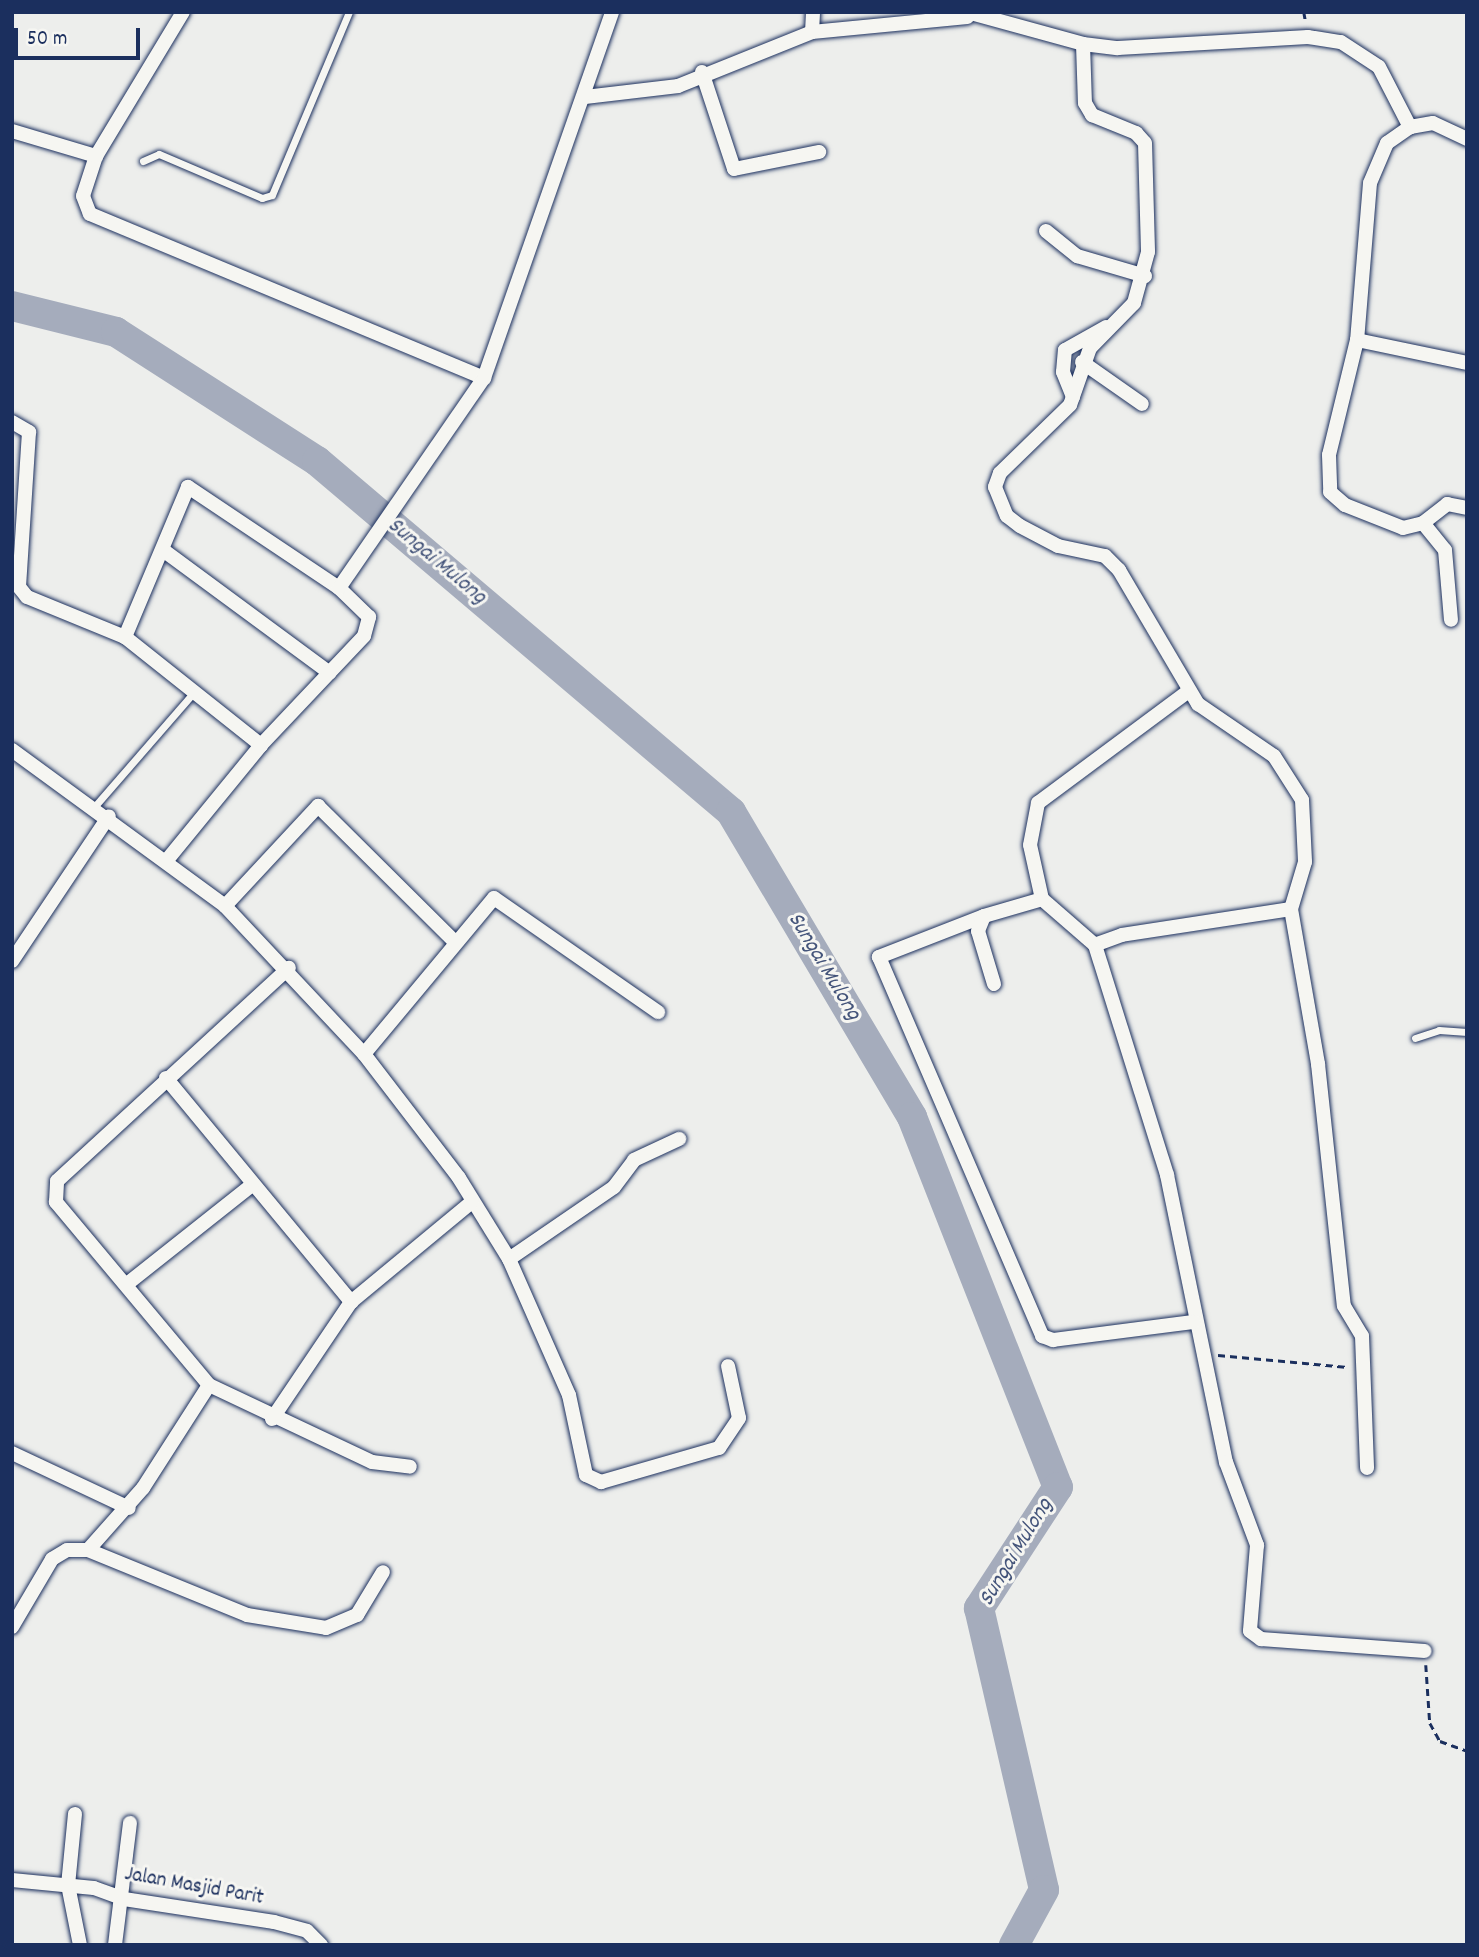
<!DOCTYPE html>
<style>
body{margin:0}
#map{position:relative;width:1479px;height:1957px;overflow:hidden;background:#edeeec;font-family:Dekko,sans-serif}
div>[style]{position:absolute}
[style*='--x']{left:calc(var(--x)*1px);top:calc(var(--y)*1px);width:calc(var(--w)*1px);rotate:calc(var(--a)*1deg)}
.river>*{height:30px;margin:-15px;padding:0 15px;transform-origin:15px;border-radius:15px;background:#a5acbc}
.path>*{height:2.5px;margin-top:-1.25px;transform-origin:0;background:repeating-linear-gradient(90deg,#1b2f5e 0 7px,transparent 0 12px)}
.roads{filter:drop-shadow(0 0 2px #1b2f5e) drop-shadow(0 0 2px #1b2f5e)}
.service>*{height:7px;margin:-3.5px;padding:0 3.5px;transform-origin:3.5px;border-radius:3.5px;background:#f6f6f2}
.minor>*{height:14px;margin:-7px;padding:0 7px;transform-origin:7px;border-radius:7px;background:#f6f6f2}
span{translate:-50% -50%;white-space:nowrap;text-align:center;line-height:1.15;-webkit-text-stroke:6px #f6f6f2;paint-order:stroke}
.street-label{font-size:21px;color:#1b2f5e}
.water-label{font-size:23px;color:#44547a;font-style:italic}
.frame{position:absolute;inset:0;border:14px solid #1b2f5e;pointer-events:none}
.scale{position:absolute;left:14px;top:28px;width:126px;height:32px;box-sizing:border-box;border:4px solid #1b2f5e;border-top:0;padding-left:9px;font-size:21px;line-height:24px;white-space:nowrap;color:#1b2f5e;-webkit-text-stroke:5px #f6f6f2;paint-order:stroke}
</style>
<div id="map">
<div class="river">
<div style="--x:12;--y:306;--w:107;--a:14"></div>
<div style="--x:116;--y:332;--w:239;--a:32.7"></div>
<div style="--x:317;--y:461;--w:543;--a:40.29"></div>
<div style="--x:731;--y:812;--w:355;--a:59.3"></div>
<div style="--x:912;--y:1117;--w:398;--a:68.5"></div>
<div style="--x:1058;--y:1487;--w:145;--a:123.1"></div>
<div style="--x:979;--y:1608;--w:289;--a:77"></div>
<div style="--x:1044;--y:1890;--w:63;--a:118.6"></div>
</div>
<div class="path">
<div style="--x:1304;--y:12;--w:11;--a:80"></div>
<div style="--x:1218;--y:1355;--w:130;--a:5.3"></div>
<div style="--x:1426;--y:1665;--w:58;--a:86.1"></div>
<div style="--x:1430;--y:1723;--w:21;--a:61"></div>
<div style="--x:1440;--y:1741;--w:29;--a:20"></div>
</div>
<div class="roads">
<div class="service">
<div style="--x:143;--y:161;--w:17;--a:-24"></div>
<div style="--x:159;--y:154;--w:112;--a:23.1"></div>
<div style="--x:262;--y:198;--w:10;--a:-17"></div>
<div style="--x:272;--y:195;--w:199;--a:-67.2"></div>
<div style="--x:95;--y:806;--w:151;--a:-49"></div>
<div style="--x:1415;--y:1038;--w:25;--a:-18"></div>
<div style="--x:1439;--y:1030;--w:28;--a:4"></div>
</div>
<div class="minor">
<div style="--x:183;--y:12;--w:168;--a:121.1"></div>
<div style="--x:96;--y:156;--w:42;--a:108"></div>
<div style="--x:83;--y:196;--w:19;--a:69"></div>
<div style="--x:90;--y:214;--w:427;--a:22.6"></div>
<div style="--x:967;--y:12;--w:120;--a:15.4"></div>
<div style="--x:1083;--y:44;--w:59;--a:88.1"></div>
<div style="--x:1085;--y:103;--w:14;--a:60"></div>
<div style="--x:1092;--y:115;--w:48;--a:22.2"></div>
<div style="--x:1136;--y:133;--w:13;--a:48"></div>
<div style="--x:1145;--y:143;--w:109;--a:88.4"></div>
<div style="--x:1148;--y:252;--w:53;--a:105.4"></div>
<div style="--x:1134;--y:303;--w:63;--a:134.4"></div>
<div style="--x:1090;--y:348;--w:60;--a:109.3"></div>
<div style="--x:1070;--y:405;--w:98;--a:135.8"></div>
<div style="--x:1000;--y:473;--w:15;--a:110"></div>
<div style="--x:995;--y:487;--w:31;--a:68"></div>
<div style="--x:1007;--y:516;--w:16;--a:38"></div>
<div style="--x:1020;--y:526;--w:43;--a:27.8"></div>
<div style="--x:1058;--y:546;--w:48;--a:12"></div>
<div style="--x:1105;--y:556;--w:20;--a:45"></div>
<div style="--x:1119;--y:570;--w:156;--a:59.5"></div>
<div style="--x:1198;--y:704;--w:92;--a:34.4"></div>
<div style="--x:1274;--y:756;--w:52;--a:57.5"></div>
<div style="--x:1302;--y:800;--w:62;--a:87.2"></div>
<div style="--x:1305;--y:862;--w:49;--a:106.6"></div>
<div style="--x:1291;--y:909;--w:157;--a:80.1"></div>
<div style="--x:1318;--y:1064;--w:243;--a:83.9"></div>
<div style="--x:1344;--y:1306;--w:35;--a:59"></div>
<div style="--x:1362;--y:1336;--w:132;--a:87.8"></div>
<div style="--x:812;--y:32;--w:156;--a:-5.5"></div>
<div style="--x:1083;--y:44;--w:35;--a:7"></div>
<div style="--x:1118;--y:48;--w:190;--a:-3.3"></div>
<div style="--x:1308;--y:37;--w:33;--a:9"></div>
<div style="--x:1341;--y:42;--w:45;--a:33.3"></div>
<div style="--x:1379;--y:67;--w:68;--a:62.7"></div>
<div style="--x:1410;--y:127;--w:28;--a:145"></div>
<div style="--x:1387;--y:143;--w:43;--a:113"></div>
<div style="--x:1370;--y:183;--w:158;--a:94.7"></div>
<div style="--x:1357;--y:340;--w:112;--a:11.8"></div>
<div style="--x:702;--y:72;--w:102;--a:71.7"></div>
<div style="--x:734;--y:169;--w:87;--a:-11.3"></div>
<div style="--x:585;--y:97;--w:94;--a:-6.7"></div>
<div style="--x:678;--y:86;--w:144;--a:-21.9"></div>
<div style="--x:812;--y:32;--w:20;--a:-87"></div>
<div style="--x:1410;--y:127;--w:23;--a:-10"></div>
<div style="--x:1433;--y:123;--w:38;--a:25"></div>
<div style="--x:12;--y:131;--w:88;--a:16.6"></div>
<div style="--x:1046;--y:231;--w:40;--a:39"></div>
<div style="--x:1077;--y:256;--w:71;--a:16.4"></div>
<div style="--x:1357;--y:340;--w:118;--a:103.7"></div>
<div style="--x:1329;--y:455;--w:37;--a:88"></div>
<div style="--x:1330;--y:492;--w:20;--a:41"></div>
<div style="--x:1345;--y:505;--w:62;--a:21.6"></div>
<div style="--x:1403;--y:528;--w:21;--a:-14"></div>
<div style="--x:1423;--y:523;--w:31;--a:-38"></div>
<div style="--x:1447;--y:504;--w:20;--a:11"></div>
<div style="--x:1082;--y:362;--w:73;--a:35"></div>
<div style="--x:1073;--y:397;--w:27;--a:-112"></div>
<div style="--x:1063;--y:372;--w:22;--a:-85"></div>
<div style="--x:1065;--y:350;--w:47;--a:-29.3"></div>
<div style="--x:12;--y:422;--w:20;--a:30"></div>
<div style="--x:29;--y:432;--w:155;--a:93.7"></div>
<div style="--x:19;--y:587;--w:13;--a:51"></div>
<div style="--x:27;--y:597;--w:106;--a:22.2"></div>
<div style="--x:125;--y:637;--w:174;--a:38.5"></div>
<div style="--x:261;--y:745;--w:150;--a:-46.6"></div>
<div style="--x:364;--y:636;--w:20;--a:-75"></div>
<div style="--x:369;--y:617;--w:42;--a:-136"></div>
<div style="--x:339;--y:588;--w:182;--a:-146.2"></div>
<div style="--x:188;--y:487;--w:163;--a:112.8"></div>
<div style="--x:1423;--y:523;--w:35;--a:51"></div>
<div style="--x:1445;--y:550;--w:70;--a:85.1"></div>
<div style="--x:163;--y:550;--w:207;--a:36.4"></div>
<div style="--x:339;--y:588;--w:255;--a:-55.4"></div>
<div style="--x:484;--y:378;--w:388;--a:-70.7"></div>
<div style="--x:12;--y:750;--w:264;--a:36.2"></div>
<div style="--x:225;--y:906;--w:203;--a:46.8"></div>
<div style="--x:364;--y:1054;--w:156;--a:52.5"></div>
<div style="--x:459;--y:1178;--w:95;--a:58.3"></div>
<div style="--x:509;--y:1259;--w:149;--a:66.2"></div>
<div style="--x:569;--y:1395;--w:82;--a:78"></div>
<div style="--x:586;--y:1475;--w:17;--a:25"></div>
<div style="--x:601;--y:1482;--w:123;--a:-16.1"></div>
<div style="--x:719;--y:1448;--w:36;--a:-56"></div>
<div style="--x:739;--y:1418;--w:53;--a:-101.9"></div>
<div style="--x:167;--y:860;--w:149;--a:-50.7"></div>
<div style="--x:1042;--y:899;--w:55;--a:-102.5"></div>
<div style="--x:1030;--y:845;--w:43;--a:-79.2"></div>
<div style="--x:1038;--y:803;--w:188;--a:-36.6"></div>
<div style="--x:225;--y:906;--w:137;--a:-47.1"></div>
<div style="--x:318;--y:806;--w:192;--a:44.8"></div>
<div style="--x:1291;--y:909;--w:171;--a:171.3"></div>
<div style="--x:1122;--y:935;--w:29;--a:160"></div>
<div style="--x:1095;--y:945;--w:241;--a:72.6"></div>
<div style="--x:1167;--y:1175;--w:293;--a:78.4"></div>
<div style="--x:1226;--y:1462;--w:89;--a:69.5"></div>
<div style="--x:1257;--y:1545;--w:86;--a:94.7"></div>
<div style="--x:1250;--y:1631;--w:14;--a:36"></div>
<div style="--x:1261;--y:1639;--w:164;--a:4.2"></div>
<div style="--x:984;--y:916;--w:113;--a:158.7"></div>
<div style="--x:879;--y:957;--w:413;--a:66.7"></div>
<div style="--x:1042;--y:1336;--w:12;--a:20"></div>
<div style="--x:1053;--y:1340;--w:142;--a:-7.3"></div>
<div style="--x:12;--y:961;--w:174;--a:-56.2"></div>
<div style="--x:994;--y:984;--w:55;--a:-106.8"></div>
<div style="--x:978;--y:931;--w:16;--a:-68"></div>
<div style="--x:984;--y:916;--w:60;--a:-16.3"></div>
<div style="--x:1042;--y:899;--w:70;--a:41"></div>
<div style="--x:364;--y:1054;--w:203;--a:-50.2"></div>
<div style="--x:494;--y:898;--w:200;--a:34.8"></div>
<div style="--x:166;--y:1078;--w:291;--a:50.4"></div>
<div style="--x:509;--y:1259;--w:127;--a:-34.4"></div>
<div style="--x:614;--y:1187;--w:34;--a:-53"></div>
<div style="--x:634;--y:1160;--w:50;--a:-25"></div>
<div style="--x:127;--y:1284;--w:159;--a:-38.4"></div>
<div style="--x:209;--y:1385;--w:239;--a:-129.9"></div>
<div style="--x:56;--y:1202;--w:21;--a:-87"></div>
<div style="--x:57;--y:1181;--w:315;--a:-42.6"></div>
<div style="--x:272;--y:1419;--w:141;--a:-56"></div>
<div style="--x:351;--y:1302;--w:157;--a:-39.6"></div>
<div style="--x:12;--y:1453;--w:129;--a:25.2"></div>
<div style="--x:88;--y:1550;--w:83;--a:-48.4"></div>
<div style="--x:143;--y:1488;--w:122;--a:-57.3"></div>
<div style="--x:209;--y:1385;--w:180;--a:25.3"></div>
<div style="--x:372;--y:1462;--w:38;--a:7"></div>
<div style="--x:12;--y:1627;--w:79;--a:-59.5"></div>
<div style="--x:52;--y:1559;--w:17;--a:-31"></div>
<div style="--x:67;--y:1550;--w:21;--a:0"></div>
<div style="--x:88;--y:1550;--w:172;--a:22.2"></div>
<div style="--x:247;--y:1615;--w:80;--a:9.3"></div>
<div style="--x:326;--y:1628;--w:34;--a:-23"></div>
<div style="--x:357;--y:1615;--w:50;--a:-58.8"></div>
<div style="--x:75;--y:1814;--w:71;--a:95.6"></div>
<div style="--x:68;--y:1885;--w:61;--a:78.7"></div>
<div style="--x:12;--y:1880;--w:82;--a:5.6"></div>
<div style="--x:94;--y:1888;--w:32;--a:20"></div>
<div style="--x:124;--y:1899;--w:152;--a:8.7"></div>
<div style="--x:274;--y:1922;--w:34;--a:15"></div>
<div style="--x:307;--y:1931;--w:20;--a:45"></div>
<div style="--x:115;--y:1945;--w:123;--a:-83"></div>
</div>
</div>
<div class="street-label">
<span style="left:194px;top:1887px;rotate:10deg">Jalan Masjid Parit</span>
</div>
<div class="water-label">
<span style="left:436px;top:562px;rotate:40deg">Sungai Mulong</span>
<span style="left:823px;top:967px;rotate:59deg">Sungai Mulong</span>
<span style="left:1017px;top:1553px;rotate:-59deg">Sungai Mulong</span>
</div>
<div class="frame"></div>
<div class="scale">50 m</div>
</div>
